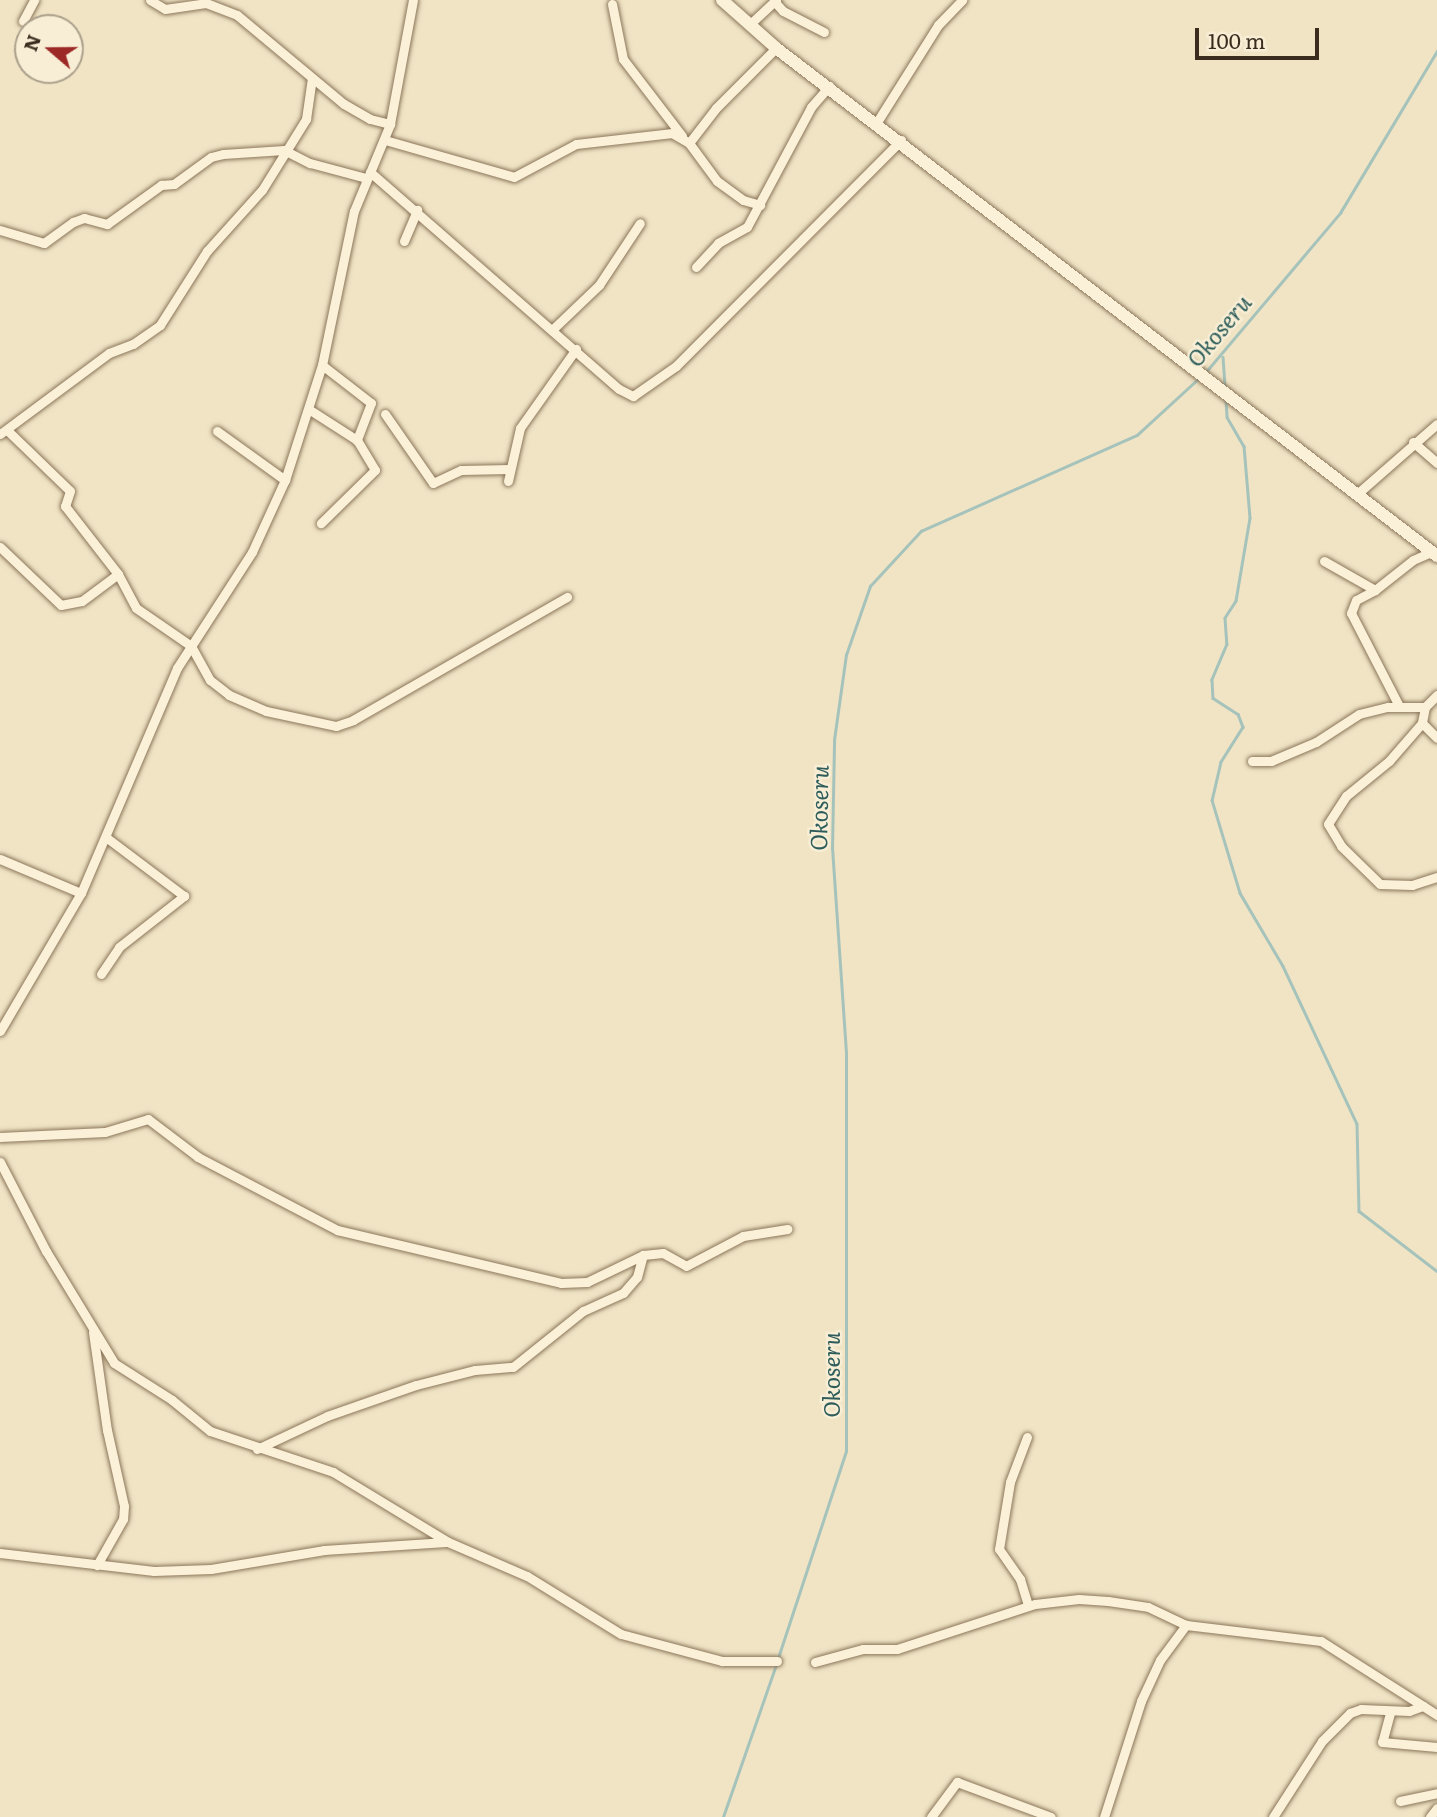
<!DOCTYPE html>
<style>
body{margin:0}
#map{position:relative;width:1437px;height:1817px;overflow:hidden;background:#f0e4c5;font-family:Literata,serif}
div>[style]{position:absolute}
[style*='--x']{left:calc(var(--x)*1px);top:calc(var(--y)*1px);width:calc(var(--w)*1px);rotate:calc(var(--a)*1deg)}
.stream>*{height:2.5px;margin:-1.25px;padding:0 1.25px;transform-origin:1.25px;border-radius:1.25px;background:#a6c3bb}
.roads{filter:drop-shadow(0 0 2px #8c765a) drop-shadow(0 0 2px #8c765a)}
.street>*{height:9px;margin:-4.5px;padding:0 4.5px;transform-origin:4.5px;border-radius:4.5px;background:#faf1d8}
.secondary>*{height:12px;margin:-6px;padding:0 6px;transform-origin:6px;border-radius:6px;background:#faf1d8}
span{translate:-50% -50%;white-space:nowrap;text-align:center;line-height:1.15;-webkit-text-stroke:5px #f7eed5;paint-order:stroke}
.water-label{font-size:23px;color:#2d5c5a;font-style:italic}
.north{position:absolute;left:14px;top:14px;width:70px;height:70px;box-sizing:border-box;background:#f7eed5;border:2px solid #aca18c;border-radius:50%;rotate:290deg;font-size:19px;font-weight:700;line-height:28px;text-align:center;color:#3b2d1e}
.north::after{content:'';display:block;margin:auto;width:24px;height:32px;background:#9d2927;clip-path:polygon(50% 0,100% 100%,50% 72%,0 100%)}
.scale{position:absolute;left:1195px;top:28px;width:124px;height:32px;box-sizing:border-box;border:4px solid #3b2d1e;border-top:0;padding-left:9px;font-size:21px;line-height:24px;white-space:nowrap;color:#3b2d1e;-webkit-text-stroke:5px #f7eed5;paint-order:stroke}
</style>
<div id="map">
<div class="stream">
<div style="--x:1223;--y:357;--w:30;--a:86"></div>
<div style="--x:1204;--y:374;--w:211;--a:-49.8"></div>
<div style="--x:1340;--y:213;--w:189;--a:-59.1"></div>
<div style="--x:1226;--y:401;--w:16;--a:86"></div>
<div style="--x:1227;--y:417;--w:34;--a:60"></div>
<div style="--x:1244;--y:446;--w:72;--a:85.2"></div>
<div style="--x:1250;--y:518;--w:84;--a:99.6"></div>
<div style="--x:1236;--y:601;--w:20;--a:123"></div>
<div style="--x:1225;--y:618;--w:26;--a:86"></div>
<div style="--x:1227;--y:644;--w:39;--a:113"></div>
<div style="--x:1212;--y:680;--w:18;--a:87"></div>
<div style="--x:1213;--y:698;--w:30;--a:33"></div>
<div style="--x:1238;--y:714;--w:14;--a:69"></div>
<div style="--x:1243;--y:727;--w:41;--a:122.2"></div>
<div style="--x:1221;--y:762;--w:39;--a:103"></div>
<div style="--x:1212;--y:800;--w:97;--a:73.2"></div>
<div style="--x:1240;--y:893;--w:85;--a:59.5"></div>
<div style="--x:1283;--y:966;--w:174;--a:64.9"></div>
<div style="--x:1357;--y:1124;--w:87;--a:88.7"></div>
<div style="--x:1359;--y:1211;--w:98;--a:37.6"></div>
<div style="--x:778;--y:1658;--w:218;--a:-71.8"></div>
<div style="--x:846;--y:1451;--w:398;--a:-90"></div>
<div style="--x:846;--y:1053;--w:204;--a:-93.9"></div>
<div style="--x:832;--y:849;--w:109;--a:-88.9"></div>
<div style="--x:834;--y:740;--w:86;--a:-82"></div>
<div style="--x:846;--y:655;--w:73;--a:-70.8"></div>
<div style="--x:870;--y:586;--w:75;--a:-47.2"></div>
<div style="--x:921;--y:531;--w:236;--a:-24"></div>
<div style="--x:1137;--y:435;--w:84;--a:-42.6"></div>
<div style="--x:723;--y:1817;--w:161;--a:-70.8"></div>
</div>
<div class="roads">
<div class="street">
<div style="--x:150;--y:0;--w:17;--a:31"></div>
<div style="--x:165;--y:9;--w:41;--a:-8.3"></div>
<div style="--x:206;--y:3;--w:33;--a:21"></div>
<div style="--x:237;--y:15;--w:139;--a:39.8"></div>
<div style="--x:344;--y:104;--w:30;--a:30"></div>
<div style="--x:370;--y:119;--w:21;--a:14"></div>
<div style="--x:774;--y:1;--w:13;--a:48"></div>
<div style="--x:783;--y:11;--w:46;--a:27.1"></div>
<div style="--x:612;--y:4;--w:56;--a:78.7"></div>
<div style="--x:623;--y:59;--w:97;--a:52.5"></div>
<div style="--x:23;--y:21;--w:24;--a:-62"></div>
<div style="--x:749;--y:25;--w:37;--a:-43"></div>
<div style="--x:877;--y:122;--w:115;--a:-57.8"></div>
<div style="--x:938;--y:25;--w:35;--a:-46"></div>
<div style="--x:385;--y:140;--w:134;--a:16"></div>
<div style="--x:514;--y:177;--w:70;--a:-28"></div>
<div style="--x:576;--y:144;--w:97;--a:-6.5"></div>
<div style="--x:672;--y:133;--w:20;--a:30"></div>
<div style="--x:689;--y:143;--w:47;--a:53.6"></div>
<div style="--x:717;--y:181;--w:32;--a:36"></div>
<div style="--x:743;--y:200;--w:18;--a:16"></div>
<div style="--x:689;--y:143;--w:44;--a:-52.4"></div>
<div style="--x:716;--y:108;--w:85;--a:-45"></div>
<div style="--x:370;--y:172;--w:330;--a:41.1"></div>
<div style="--x:619;--y:389;--w:16;--a:27"></div>
<div style="--x:633;--y:396;--w:52;--a:-34.9"></div>
<div style="--x:676;--y:366;--w:319;--a:-45.1"></div>
<div style="--x:0;--y:230;--w:46;--a:16.5"></div>
<div style="--x:44;--y:243;--w:36;--a:-36"></div>
<div style="--x:73;--y:222;--w:12;--a:-20"></div>
<div style="--x:84;--y:218;--w:24;--a:15"></div>
<div style="--x:107;--y:224;--w:67;--a:-35.8"></div>
<div style="--x:161;--y:185;--w:13;--a:-4"></div>
<div style="--x:174;--y:184;--w:46;--a:-36.1"></div>
<div style="--x:211;--y:157;--w:12;--a:-14"></div>
<div style="--x:223;--y:154;--w:61;--a:-3.8"></div>
<div style="--x:284;--y:150;--w:29;--a:27"></div>
<div style="--x:310;--y:163;--w:58;--a:15"></div>
<div style="--x:404;--y:241;--w:34;--a:-67"></div>
<div style="--x:696;--y:267;--w:33;--a:-47"></div>
<div style="--x:718;--y:243;--w:33;--a:-29"></div>
<div style="--x:747;--y:227;--w:136;--a:-61.9"></div>
<div style="--x:811;--y:107;--w:28;--a:-49"></div>
<div style="--x:553;--y:329;--w:64;--a:-43.7"></div>
<div style="--x:599;--y:285;--w:74;--a:-56.5"></div>
<div style="--x:322;--y:365;--w:62;--a:37.8"></div>
<div style="--x:371;--y:403;--w:40;--a:111"></div>
<div style="--x:310;--y:410;--w:56;--a:32.6"></div>
<div style="--x:357;--y:440;--w:35;--a:59"></div>
<div style="--x:375;--y:470;--w:76;--a:135.5"></div>
<div style="--x:385;--y:414;--w:84;--a:55.2"></div>
<div style="--x:433;--y:483;--w:31;--a:-25"></div>
<div style="--x:461;--y:470;--w:49;--a:-1.2"></div>
<div style="--x:8;--y:431;--w:86;--a:44.1"></div>
<div style="--x:70;--y:491;--w:16;--a:108"></div>
<div style="--x:65;--y:506;--w:86;--a:52.1"></div>
<div style="--x:118;--y:574;--w:38;--a:62"></div>
<div style="--x:136;--y:608;--w:67;--a:34.6"></div>
<div style="--x:191;--y:646;--w:39;--a:61"></div>
<div style="--x:210;--y:680;--w:24;--a:38"></div>
<div style="--x:229;--y:695;--w:40;--a:23.4"></div>
<div style="--x:266;--y:711;--w:72;--a:12.1"></div>
<div style="--x:336;--y:726;--w:18;--a:-19"></div>
<div style="--x:353;--y:720;--w:247;--a:-29.9"></div>
<div style="--x:217;--y:431;--w:84;--a:35.8"></div>
<div style="--x:0;--y:434;--w:136;--a:-36.6"></div>
<div style="--x:109;--y:353;--w:26;--a:-21"></div>
<div style="--x:133;--y:344;--w:33;--a:-35"></div>
<div style="--x:160;--y:325;--w:88;--a:-57.6"></div>
<div style="--x:207;--y:251;--w:82;--a:-48"></div>
<div style="--x:262;--y:190;--w:84;--a:-58.2"></div>
<div style="--x:306;--y:119;--w:41;--a:-81.7"></div>
<div style="--x:1413;--y:442;--w:32;--a:41"></div>
<div style="--x:508;--y:481;--w:54;--a:-77.2"></div>
<div style="--x:520;--y:428;--w:97;--a:-54.7"></div>
<div style="--x:1357;--y:494;--w:106;--a:-41.2"></div>
<div style="--x:0;--y:547;--w:84;--a:43.6"></div>
<div style="--x:61;--y:605;--w:21;--a:-11"></div>
<div style="--x:82;--y:601;--w:45;--a:-36.9"></div>
<div style="--x:1324;--y:561;--w:59;--a:29.6"></div>
<div style="--x:1375;--y:590;--w:48;--a:-38.3"></div>
<div style="--x:1413;--y:560;--w:20;--a:-24"></div>
<div style="--x:1375;--y:590;--w:21;--a:152"></div>
<div style="--x:1356;--y:600;--w:14;--a:111"></div>
<div style="--x:1351;--y:613;--w:105;--a:62.7"></div>
<div style="--x:1437;--y:695;--w:17;--a:135"></div>
<div style="--x:1425;--y:707;--w:16;--a:101"></div>
<div style="--x:1422;--y:723;--w:50;--a:131"></div>
<div style="--x:1389;--y:761;--w:55;--a:140.9"></div>
<div style="--x:1346;--y:796;--w:33;--a:123"></div>
<div style="--x:1328;--y:824;--w:26;--a:59"></div>
<div style="--x:1341;--y:846;--w:54;--a:44.3"></div>
<div style="--x:1380;--y:884;--w:32;--a:2"></div>
<div style="--x:1412;--y:885;--w:26;--a:-18"></div>
<div style="--x:1422;--y:723;--w:21;--a:45"></div>
<div style="--x:1252;--y:761;--w:19;--a:0"></div>
<div style="--x:1271;--y:761;--w:49;--a:-22.9"></div>
<div style="--x:1316;--y:742;--w:51;--a:-33.1"></div>
<div style="--x:1359;--y:714;--w:30;--a:-14"></div>
<div style="--x:1388;--y:707;--w:37;--a:0"></div>
<div style="--x:0;--y:859;--w:88;--a:22.8"></div>
<div style="--x:101;--y:974;--w:32;--a:-56"></div>
<div style="--x:119;--y:947;--w:83;--a:-38.1"></div>
<div style="--x:184;--y:896;--w:96;--a:-143"></div>
<div style="--x:0;--y:1031;--w:160;--a:-59.6"></div>
<div style="--x:81;--y:893;--w:245;--a:-66.9"></div>
<div style="--x:177;--y:668;--w:138;--a:-57.1"></div>
<div style="--x:252;--y:552;--w:79;--a:-65.4"></div>
<div style="--x:285;--y:480;--w:121;--a:-72.2"></div>
<div style="--x:322;--y:365;--w:157;--a:-78.3"></div>
<div style="--x:354;--y:211;--w:94;--a:-67.5"></div>
<div style="--x:390;--y:124;--w:126;--a:-79.5"></div>
<div style="--x:0;--y:1137;--w:105;--a:-2.7"></div>
<div style="--x:105;--y:1132;--w:45;--a:-16.8"></div>
<div style="--x:148;--y:1119;--w:63;--a:37.2"></div>
<div style="--x:198;--y:1157;--w:157;--a:27.7"></div>
<div style="--x:337;--y:1230;--w:230;--a:13.3"></div>
<div style="--x:561;--y:1283;--w:26;--a:-2"></div>
<div style="--x:587;--y:1282;--w:62;--a:-25.7"></div>
<div style="--x:643;--y:1255;--w:20;--a:-6"></div>
<div style="--x:663;--y:1253;--w:26;--a:29"></div>
<div style="--x:686;--y:1266;--w:64;--a:-27.8"></div>
<div style="--x:743;--y:1236;--w:45;--a:-9"></div>
<div style="--x:0;--y:1162;--w:100;--a:62.7"></div>
<div style="--x:46;--y:1251;--w:131;--a:58.7"></div>
<div style="--x:114;--y:1363;--w:69;--a:32.5"></div>
<div style="--x:172;--y:1400;--w:49;--a:39.2"></div>
<div style="--x:210;--y:1431;--w:130;--a:18.4"></div>
<div style="--x:333;--y:1472;--w:135;--a:31.3"></div>
<div style="--x:448;--y:1542;--w:86;--a:23.3"></div>
<div style="--x:527;--y:1576;--w:110;--a:31.7"></div>
<div style="--x:621;--y:1634;--w:105;--a:15"></div>
<div style="--x:722;--y:1661;--w:55;--a:0"></div>
<div style="--x:93;--y:1332;--w:99;--a:81.9"></div>
<div style="--x:107;--y:1430;--w:78;--a:77.4"></div>
<div style="--x:124;--y:1506;--w:13;--a:94"></div>
<div style="--x:123;--y:1519;--w:53;--a:119.5"></div>
<div style="--x:1027;--y:1437;--w:48;--a:110.7"></div>
<div style="--x:1010;--y:1482;--w:68;--a:99.3"></div>
<div style="--x:999;--y:1549;--w:37;--a:55"></div>
<div style="--x:1020;--y:1579;--w:28;--a:73"></div>
<div style="--x:257;--y:1449;--w:77;--a:-25.2"></div>
<div style="--x:327;--y:1416;--w:94;--a:-19.2"></div>
<div style="--x:416;--y:1385;--w:61;--a:-14.3"></div>
<div style="--x:475;--y:1370;--w:38;--a:-5"></div>
<div style="--x:513;--y:1367;--w:90;--a:-38.7"></div>
<div style="--x:583;--y:1311;--w:44;--a:-24.2"></div>
<div style="--x:623;--y:1293;--w:21;--a:-49"></div>
<div style="--x:637;--y:1277;--w:23;--a:-75"></div>
<div style="--x:0;--y:1553;--w:155;--a:6.7"></div>
<div style="--x:154;--y:1571;--w:57;--a:-2"></div>
<div style="--x:211;--y:1569;--w:115;--a:-9.5"></div>
<div style="--x:324;--y:1550;--w:122;--a:-3.8"></div>
<div style="--x:815;--y:1662;--w:50;--a:-15.2"></div>
<div style="--x:863;--y:1649;--w:34;--a:0"></div>
<div style="--x:897;--y:1649;--w:145;--a:-18.1"></div>
<div style="--x:1035;--y:1604;--w:44;--a:-6.5"></div>
<div style="--x:1079;--y:1599;--w:29;--a:4"></div>
<div style="--x:1108;--y:1601;--w:40;--a:8.5"></div>
<div style="--x:1148;--y:1607;--w:42;--a:25.3"></div>
<div style="--x:1186;--y:1625;--w:136;--a:6.8"></div>
<div style="--x:1321;--y:1641;--w:138;--a:32.5"></div>
<div style="--x:1390;--y:1713;--w:30;--a:105"></div>
<div style="--x:1382;--y:1742;--w:55;--a:5.2"></div>
<div style="--x:1400;--y:1801;--w:38;--a:-12"></div>
<div style="--x:931;--y:1817;--w:44;--a:-53.4"></div>
<div style="--x:957;--y:1782;--w:100;--a:20.4"></div>
<div style="--x:1104;--y:1817;--w:122;--a:-72.3"></div>
<div style="--x:1141;--y:1701;--w:45;--a:-65.1"></div>
<div style="--x:1160;--y:1660;--w:44;--a:-53.4"></div>
<div style="--x:1273;--y:1817;--w:90;--a:-57.2"></div>
<div style="--x:1322;--y:1741;--w:40;--a:-45"></div>
<div style="--x:1350;--y:1713;--w:12;--a:-20"></div>
<div style="--x:1361;--y:1709;--w:48;--a:2.4"></div>
<div style="--x:1409;--y:1711;--w:15;--a:-20"></div>
<div style="--x:1430;--y:1817;--w:11;--a:-52"></div>
</div>
<div class="secondary">
<div style="--x:722;--y:0;--w:72;--a:41.6"></div>
<div style="--x:776;--y:48;--w:834;--a:37.54"></div>
</div>
</div>
<div class="water-label">
<span style="left:1218px;top:330px;rotate:-50deg">Okoseru</span>
<span style="left:818px;top:808px;rotate:-89deg">Okoseru</span>
<span style="left:830px;top:1375px;rotate:-90deg">Okoseru</span>
</div>
<div class="north">N</div>
<div class="scale">100 m</div>
</div>
